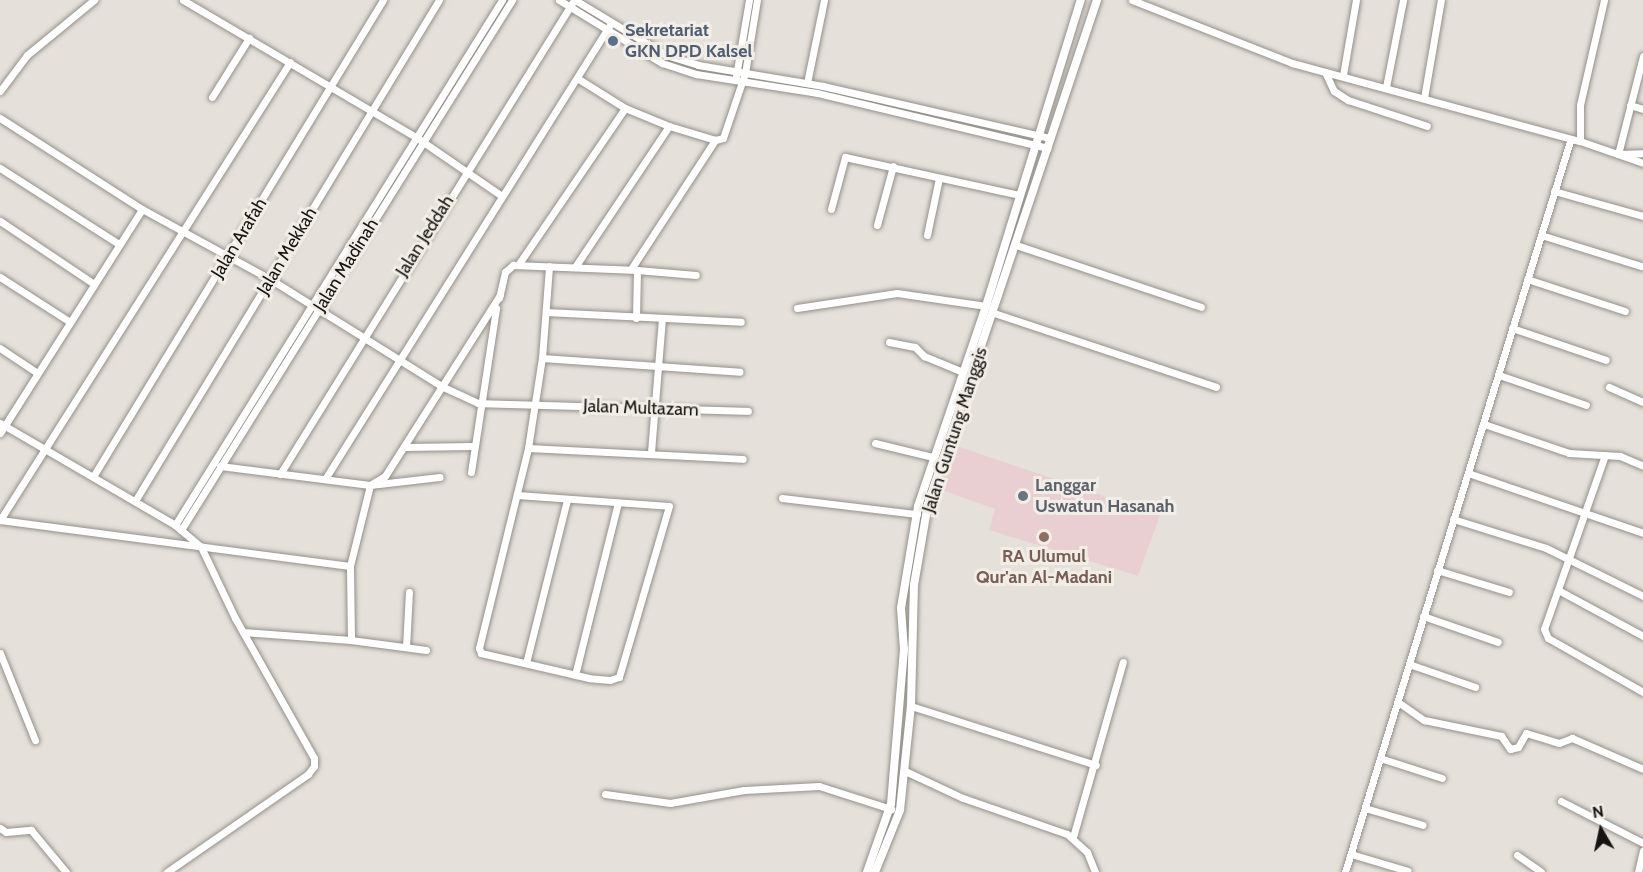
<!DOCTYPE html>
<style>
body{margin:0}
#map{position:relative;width:1643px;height:872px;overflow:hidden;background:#e5e0d9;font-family:Cabin,sans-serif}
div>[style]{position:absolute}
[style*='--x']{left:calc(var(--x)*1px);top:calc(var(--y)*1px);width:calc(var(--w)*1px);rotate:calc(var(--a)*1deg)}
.education>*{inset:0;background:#eacfd2}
.roads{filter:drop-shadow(0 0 2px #94908a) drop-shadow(0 0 2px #94908a)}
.minor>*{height:7px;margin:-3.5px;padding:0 3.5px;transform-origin:3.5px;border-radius:3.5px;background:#fff}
.tertiary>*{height:8px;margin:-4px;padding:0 4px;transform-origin:4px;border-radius:4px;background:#fff}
.dots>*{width:16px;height:16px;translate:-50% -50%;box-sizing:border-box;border:3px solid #f2ede6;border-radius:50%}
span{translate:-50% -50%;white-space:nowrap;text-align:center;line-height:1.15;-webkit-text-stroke:6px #f2ede6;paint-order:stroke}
.service-label{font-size:18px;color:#4e5e75;font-weight:700}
.left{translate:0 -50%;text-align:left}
.street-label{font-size:18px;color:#161412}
.worship-label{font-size:18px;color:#5b616d;font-weight:700}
.education-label{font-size:18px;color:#785e54;font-weight:700}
.north{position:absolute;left:1571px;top:800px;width:60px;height:60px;-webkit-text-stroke:4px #f2ede6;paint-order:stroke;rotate:351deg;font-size:16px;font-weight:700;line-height:24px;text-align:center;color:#161412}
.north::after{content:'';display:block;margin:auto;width:21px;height:27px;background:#161412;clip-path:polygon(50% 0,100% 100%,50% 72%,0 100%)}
</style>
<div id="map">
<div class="education">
<div style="clip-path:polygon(957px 446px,1160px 515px,1138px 576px,989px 530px,995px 509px,942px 490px)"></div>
</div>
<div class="roads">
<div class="minor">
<div style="--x:183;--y:0;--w:270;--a:30.5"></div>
<div style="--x:416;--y:137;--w:104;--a:34.5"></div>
<div style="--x:559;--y:0;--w:121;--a:31.5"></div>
<div style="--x:662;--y:63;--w:36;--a:18"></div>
<div style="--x:696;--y:74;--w:122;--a:8.9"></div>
<div style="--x:817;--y:93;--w:237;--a:13.4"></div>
<div style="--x:575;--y:0;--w:106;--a:31.1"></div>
<div style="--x:666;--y:55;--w:34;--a:17"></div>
<div style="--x:698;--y:65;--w:127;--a:9.5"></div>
<div style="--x:823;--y:86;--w:233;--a:12.9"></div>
<div style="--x:1132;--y:0;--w:172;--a:21.5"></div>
<div style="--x:1292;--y:63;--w:298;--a:15.2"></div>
<div style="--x:1580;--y:141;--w:67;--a:19.2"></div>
<div style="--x:1643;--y:56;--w:101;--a:104.3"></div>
<div style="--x:1618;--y:154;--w:25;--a:-2"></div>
<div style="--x:1325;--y:72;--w:21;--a:65"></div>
<div style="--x:1334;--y:91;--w:17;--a:33"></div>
<div style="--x:1348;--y:100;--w:83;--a:18.2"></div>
<div style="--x:1343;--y:75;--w:76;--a:-80.2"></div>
<div style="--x:736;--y:76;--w:77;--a:-80.3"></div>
<div style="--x:577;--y:78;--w:57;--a:32"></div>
<div style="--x:807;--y:83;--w:85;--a:-78.4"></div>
<div style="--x:1386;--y:87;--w:89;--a:-78.9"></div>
<div style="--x:0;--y:91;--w:45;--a:-53.1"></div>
<div style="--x:27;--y:55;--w:87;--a:-39.4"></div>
<div style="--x:212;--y:97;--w:70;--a:-57.9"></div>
<div style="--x:1424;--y:98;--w:99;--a:-80.2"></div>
<div style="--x:1630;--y:105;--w:14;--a:17"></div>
<div style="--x:0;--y:118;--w:169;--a:32.7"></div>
<div style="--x:142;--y:209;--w:146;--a:28.7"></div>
<div style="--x:270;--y:279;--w:202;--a:32"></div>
<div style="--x:441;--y:386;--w:41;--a:24.7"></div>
<div style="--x:478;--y:403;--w:270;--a:1.7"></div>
<div style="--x:1580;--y:141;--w:36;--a:-90"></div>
<div style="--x:1580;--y:105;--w:108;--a:-77.1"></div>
<div style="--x:0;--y:168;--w:141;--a:32.6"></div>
<div style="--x:1554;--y:191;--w:92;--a:15.7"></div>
<div style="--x:831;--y:209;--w:54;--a:-74.9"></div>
<div style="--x:845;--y:157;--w:178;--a:12.3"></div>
<div style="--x:0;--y:221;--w:113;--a:33.8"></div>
<div style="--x:877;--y:225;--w:61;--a:-74.8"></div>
<div style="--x:927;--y:235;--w:58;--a:-78.1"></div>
<div style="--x:1541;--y:235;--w:105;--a:17.2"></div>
<div style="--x:1016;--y:245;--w:195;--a:18.5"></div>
<div style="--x:518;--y:265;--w:190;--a:-55.7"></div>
<div style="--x:625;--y:108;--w:48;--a:22.2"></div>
<div style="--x:669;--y:126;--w:48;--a:16.9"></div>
<div style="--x:715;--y:140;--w:8;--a:-14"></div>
<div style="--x:723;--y:138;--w:69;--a:-71.3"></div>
<div style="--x:745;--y:73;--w:74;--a:-80.7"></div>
<div style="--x:575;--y:267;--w:169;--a:-56.3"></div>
<div style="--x:631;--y:269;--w:154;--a:-56.9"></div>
<div style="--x:637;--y:270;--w:59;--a:4.8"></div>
<div style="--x:0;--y:277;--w:83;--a:32.7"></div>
<div style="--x:1527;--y:279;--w:103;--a:18.1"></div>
<div style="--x:499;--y:298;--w:27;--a:-77"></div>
<div style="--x:505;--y:272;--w:11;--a:-41"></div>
<div style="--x:513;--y:265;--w:124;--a:2.3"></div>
<div style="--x:637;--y:270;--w:48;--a:91.2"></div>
<div style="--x:797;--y:308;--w:101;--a:-8.5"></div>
<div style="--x:897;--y:293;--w:90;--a:8.3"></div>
<div style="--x:546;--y:312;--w:195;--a:2.9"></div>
<div style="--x:994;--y:313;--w:234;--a:18.4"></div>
<div style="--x:1512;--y:328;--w:99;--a:18.8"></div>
<div style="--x:889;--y:342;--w:26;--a:11"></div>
<div style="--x:915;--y:347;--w:13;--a:45"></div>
<div style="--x:924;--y:356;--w:42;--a:22.3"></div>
<div style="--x:0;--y:348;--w:43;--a:33.7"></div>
<div style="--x:542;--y:358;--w:198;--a:4"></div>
<div style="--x:1499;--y:375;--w:92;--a:19"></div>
<div style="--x:1609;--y:387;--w:37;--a:24"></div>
<div style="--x:0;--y:423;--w:203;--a:30.2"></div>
<div style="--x:175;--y:525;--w:34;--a:40"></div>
<div style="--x:201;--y:547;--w:79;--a:64.4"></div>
<div style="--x:235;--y:618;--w:161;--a:60.6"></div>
<div style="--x:314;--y:758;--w:8;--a:90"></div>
<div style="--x:314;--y:766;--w:10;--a:127"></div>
<div style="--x:308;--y:774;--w:172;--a:145.2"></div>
<div style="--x:1484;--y:424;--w:90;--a:18.8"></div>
<div style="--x:1569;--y:453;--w:51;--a:3.4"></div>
<div style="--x:1620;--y:456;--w:25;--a:23"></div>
<div style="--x:0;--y:433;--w:265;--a:-57.6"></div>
<div style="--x:875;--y:443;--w:60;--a:13.6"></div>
<div style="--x:405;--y:447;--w:68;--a:-0.8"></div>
<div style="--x:528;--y:448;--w:215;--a:2.9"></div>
<div style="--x:651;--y:452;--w:133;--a:-85.3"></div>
<div style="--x:1605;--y:455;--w:184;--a:109.3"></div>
<div style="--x:1544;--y:629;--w:10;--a:66"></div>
<div style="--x:1548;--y:638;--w:109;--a:29.6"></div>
<div style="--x:220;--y:466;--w:151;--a:7.2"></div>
<div style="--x:370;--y:485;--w:17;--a:-31"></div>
<div style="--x:385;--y:476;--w:214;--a:-57.6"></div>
<div style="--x:471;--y:472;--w:166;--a:-81.3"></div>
<div style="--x:1468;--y:473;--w:185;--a:18.9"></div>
<div style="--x:280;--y:474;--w:558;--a:-58.19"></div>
<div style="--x:94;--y:475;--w:556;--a:-58.68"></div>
<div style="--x:325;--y:479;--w:538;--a:-57.9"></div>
<div style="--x:517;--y:495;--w:152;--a:4.1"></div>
<div style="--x:669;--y:506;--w:178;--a:106.3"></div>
<div style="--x:619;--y:677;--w:9;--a:162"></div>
<div style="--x:610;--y:680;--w:21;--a:-175"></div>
<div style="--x:589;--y:678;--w:111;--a:-167"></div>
<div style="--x:481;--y:653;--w:5;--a:-112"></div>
<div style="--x:479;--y:648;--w:206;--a:-76.2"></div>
<div style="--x:528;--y:448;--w:91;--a:-81.2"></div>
<div style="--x:542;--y:358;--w:92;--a:-85.6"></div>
<div style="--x:782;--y:498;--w:136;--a:6.8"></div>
<div style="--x:135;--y:501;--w:586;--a:-58.75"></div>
<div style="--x:1453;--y:519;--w:97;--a:17.3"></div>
<div style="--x:1546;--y:548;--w:108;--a:26.3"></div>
<div style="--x:0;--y:520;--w:542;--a:-57.66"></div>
<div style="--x:0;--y:520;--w:353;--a:7.5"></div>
<div style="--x:175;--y:525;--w:619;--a:-58.08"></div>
<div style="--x:181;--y:530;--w:625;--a:-58.01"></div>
<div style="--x:1437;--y:570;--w:75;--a:17"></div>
<div style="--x:1558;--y:590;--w:97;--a:28.4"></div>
<div style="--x:1423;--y:616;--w:79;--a:19.1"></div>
<div style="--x:243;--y:632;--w:108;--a:4.2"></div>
<div style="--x:406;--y:647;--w:55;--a:-86.9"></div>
<div style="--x:426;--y:650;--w:76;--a:-172.4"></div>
<div style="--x:351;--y:640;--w:74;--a:-90.8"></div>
<div style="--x:350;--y:566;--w:83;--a:-76.1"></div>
<div style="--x:370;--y:485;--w:70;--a:-6.5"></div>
<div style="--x:0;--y:653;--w:94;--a:68.1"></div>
<div style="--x:526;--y:663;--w:168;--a:-75.9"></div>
<div style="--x:1409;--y:664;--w:70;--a:19.2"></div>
<div style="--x:575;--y:675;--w:177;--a:-76"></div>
<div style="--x:1398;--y:702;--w:32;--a:35"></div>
<div style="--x:1424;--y:720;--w:79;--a:11.7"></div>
<div style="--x:1501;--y:736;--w:16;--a:55"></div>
<div style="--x:1510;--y:749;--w:8;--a:-14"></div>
<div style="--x:1518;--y:747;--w:16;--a:-60"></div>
<div style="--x:1526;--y:733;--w:34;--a:17"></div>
<div style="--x:1559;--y:743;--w:14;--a:-21"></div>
<div style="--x:1572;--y:738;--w:77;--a:23.6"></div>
<div style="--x:911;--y:706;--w:194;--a:17.7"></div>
<div style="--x:1380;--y:758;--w:65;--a:17.9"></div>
<div style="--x:905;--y:771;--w:64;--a:25"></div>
<div style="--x:963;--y:798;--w:110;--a:19.1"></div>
<div style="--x:1067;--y:834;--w:27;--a:42"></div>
<div style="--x:1087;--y:852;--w:22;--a:68"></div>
<div style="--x:605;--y:794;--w:66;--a:7.9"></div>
<div style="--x:670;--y:803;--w:75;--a:-10"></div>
<div style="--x:744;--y:790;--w:75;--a:-3.1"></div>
<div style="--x:819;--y:786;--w:76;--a:17.7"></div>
<div style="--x:1561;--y:801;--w:92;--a:27.1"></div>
<div style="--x:1365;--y:808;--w:60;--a:16.3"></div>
<div style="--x:0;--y:828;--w:7;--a:34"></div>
<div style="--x:6;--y:832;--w:25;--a:-5"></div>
<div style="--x:31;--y:830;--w:55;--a:50.2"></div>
<div style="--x:1073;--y:837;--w:182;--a:-74.1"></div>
<div style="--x:1351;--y:854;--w:59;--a:16.6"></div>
<div style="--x:1517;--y:855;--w:29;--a:35"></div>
<div style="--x:1345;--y:872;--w:765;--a:-72.89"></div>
<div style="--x:1638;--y:872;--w:22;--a:-77"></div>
</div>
<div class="tertiary">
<div style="--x:867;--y:872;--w:72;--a:-70.6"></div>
<div style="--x:891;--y:804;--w:155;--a:-85.2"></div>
<div style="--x:904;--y:650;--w:42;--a:-94.1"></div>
<div style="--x:901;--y:608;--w:103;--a:-80.5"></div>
<div style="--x:918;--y:506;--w:211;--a:-71.2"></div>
<div style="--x:986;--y:306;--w:320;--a:-72.8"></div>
<div style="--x:875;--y:872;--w:67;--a:-68"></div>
<div style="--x:900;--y:810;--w:105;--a:-84"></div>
<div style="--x:911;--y:706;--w:121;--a:-88.6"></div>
<div style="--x:914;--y:585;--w:82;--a:-80.2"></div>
<div style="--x:928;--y:504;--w:532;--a:-71.46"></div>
</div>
</div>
<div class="dots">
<div style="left:613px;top:41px;background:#5c6f8a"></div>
<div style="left:1023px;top:496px;background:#6b7280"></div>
<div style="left:1044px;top:537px;background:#8d6e63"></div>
</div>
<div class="service-label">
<span class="left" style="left:625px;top:41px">Sekretariat<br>GKN DPD Kalsel</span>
</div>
<div class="street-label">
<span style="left:425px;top:236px;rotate:-58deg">Jalan Jeddah</span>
<span style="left:239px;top:238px;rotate:-59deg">Jalan Arafah</span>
<span style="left:287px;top:251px;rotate:-59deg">Jalan Mekkah</span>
<span style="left:346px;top:265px;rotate:-58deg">Jalan Madinah</span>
<span style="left:641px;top:408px;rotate:2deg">Jalan Multazam</span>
<span style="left:955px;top:430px;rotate:-72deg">Jalan Guntung Manggis</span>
</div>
<div class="worship-label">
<span class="left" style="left:1035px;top:496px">Langgar<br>Uswatun Hasanah</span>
</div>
<div class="education-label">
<span style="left:1044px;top:567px">RA Ulumul<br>Qur'an Al-Madani</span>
</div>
<div class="north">N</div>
</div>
